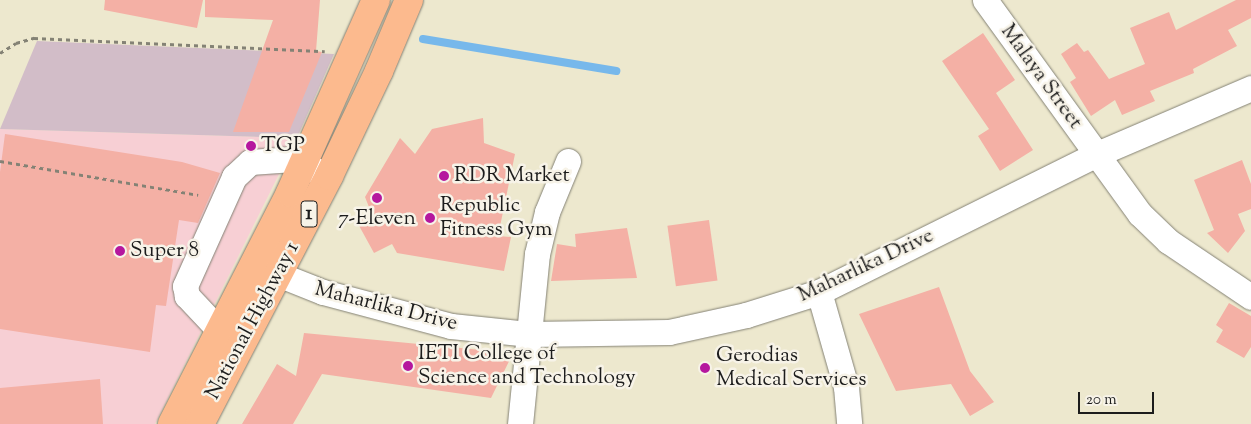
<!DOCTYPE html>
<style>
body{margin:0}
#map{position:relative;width:1251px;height:424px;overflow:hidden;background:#ede8ce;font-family:"Sorts Mill Goudy",serif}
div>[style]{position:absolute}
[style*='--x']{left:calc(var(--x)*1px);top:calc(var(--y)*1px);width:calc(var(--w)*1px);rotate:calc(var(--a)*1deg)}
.built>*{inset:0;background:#f7cfd4}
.industrial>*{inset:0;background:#d2bdc8}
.stream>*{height:8px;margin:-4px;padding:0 4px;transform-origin:4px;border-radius:4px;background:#77b8eb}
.building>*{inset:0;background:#f4b0a5;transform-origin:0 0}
.path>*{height:3px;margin-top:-1.5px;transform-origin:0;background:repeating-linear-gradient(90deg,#848275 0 4px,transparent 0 8px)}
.roads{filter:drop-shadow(0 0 1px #848275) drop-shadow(0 0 1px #848275)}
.minor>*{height:25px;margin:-12.5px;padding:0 12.5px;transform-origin:12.5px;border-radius:12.5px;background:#fff}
.highway>*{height:28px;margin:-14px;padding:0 14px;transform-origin:14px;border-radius:14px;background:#fcba8e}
.dots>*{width:14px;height:14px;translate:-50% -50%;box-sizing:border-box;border:2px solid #f7f3e8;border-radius:50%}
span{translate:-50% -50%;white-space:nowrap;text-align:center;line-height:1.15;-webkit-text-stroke:5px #f7f3e8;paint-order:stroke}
.shield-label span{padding:1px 4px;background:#f7f3e8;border:1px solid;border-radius:4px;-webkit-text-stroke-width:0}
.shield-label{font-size:20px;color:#1c1c1c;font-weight:700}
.street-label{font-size:21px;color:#1c1c1c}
.poi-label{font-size:21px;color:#1c1c1c}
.left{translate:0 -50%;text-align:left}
.scale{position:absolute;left:1078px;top:392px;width:76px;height:22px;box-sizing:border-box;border:2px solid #1c1c1c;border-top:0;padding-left:6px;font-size:15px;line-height:18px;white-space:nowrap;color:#1c1c1c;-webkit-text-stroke:4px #f7f3e8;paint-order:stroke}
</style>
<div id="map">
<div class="built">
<div style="clip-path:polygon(0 129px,297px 138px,155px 424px,0 424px)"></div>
</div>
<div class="industrial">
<div style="clip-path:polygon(37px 41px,334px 54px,297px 138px,0 129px)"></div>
</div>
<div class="stream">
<div style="--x:423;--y:39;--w:196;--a:9.4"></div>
</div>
<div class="building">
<div style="clip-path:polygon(105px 0,203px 0,197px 28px,104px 10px)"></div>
<div style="clip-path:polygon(205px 0,320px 0,316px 51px,322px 52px,289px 132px,233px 132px,273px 20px,205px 17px)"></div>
<div style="clip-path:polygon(1236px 0,1251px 0,1251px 18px,1228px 30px,1237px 46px,1193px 69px,1194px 73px,1150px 91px,1155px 101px,1122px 115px,1115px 100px,1091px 116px,1070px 82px,1076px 78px,1061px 54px,1077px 43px,1084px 52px,1088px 50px,1109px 79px,1145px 64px,1130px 28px,1169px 12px,1176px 30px)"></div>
<div style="clip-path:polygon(983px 33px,1015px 80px,996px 93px,1033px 150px,1000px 171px,978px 136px,989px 129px,942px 61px)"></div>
<div style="clip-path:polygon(483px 118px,484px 143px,515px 154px,498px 236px,511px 237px,504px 271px,397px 253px,392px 244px,374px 253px,357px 222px,369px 207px,365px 197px,400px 138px,415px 154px,432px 129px)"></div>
<div style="clip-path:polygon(5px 134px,182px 162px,220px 173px,198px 223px,179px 220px,166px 306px,156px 305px,150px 352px,0 329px,0 172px)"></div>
<div style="clip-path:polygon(1242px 160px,1251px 184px,1251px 209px,1238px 214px,1245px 231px,1228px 253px,1207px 233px,1214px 230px,1194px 180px)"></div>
<div style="left:709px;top:220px;width:61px;height:42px;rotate:82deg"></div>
<div style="clip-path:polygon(627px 228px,637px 278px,551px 281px,557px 244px,576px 247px,575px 234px)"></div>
<div style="clip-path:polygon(939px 287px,970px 371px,994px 402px,970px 416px,951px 384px,896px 391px,859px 314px)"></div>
<div style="clip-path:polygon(1229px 303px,1251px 316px,1251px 347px,1244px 358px,1216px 342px,1223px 330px,1216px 325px)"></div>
<div style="clip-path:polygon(304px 333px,513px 353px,491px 398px,322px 374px,293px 424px,242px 424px,277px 364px,296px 376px)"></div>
<div style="clip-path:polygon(100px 379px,103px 424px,0 424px,0 388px)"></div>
</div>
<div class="path">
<div style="--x:0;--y:53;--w:19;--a:-32"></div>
<div style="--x:16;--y:43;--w:19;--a:-16"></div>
<div style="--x:34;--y:38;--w:291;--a:2.6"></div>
<div style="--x:0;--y:161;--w:201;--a:9.7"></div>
</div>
<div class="roads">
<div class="minor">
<div style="--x:985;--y:0;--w:264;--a:54.1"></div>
<div style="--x:1140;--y:214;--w:39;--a:44"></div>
<div style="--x:1168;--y:241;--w:100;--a:34"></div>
<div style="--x:260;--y:267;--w:68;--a:21.6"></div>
<div style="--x:323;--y:292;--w:132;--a:14.9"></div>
<div style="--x:451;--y:326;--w:77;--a:5.9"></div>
<div style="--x:528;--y:334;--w:141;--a:-0.8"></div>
<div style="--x:669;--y:332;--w:79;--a:-12.4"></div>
<div style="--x:746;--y:315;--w:77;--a:-17.5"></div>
<div style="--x:819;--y:292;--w:310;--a:-26.4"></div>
<div style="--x:1097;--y:154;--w:168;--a:-23.2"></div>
<div style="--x:819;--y:292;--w:99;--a:74.1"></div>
<div style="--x:846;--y:387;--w:37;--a:85"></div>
<div style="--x:238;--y:339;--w:21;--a:-155"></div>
<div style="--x:219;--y:330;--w:47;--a:-133.3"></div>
<div style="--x:187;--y:296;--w:10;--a:-101"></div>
<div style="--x:185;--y:286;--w:120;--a:-65.8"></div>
<div style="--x:234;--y:177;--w:22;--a:-43"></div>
<div style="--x:250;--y:162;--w:43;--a:-4"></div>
<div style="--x:293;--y:159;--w:30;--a:26"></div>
<div style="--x:520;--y:424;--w:171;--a:-84.3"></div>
<div style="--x:537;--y:254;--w:43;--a:-76.6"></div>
<div style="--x:547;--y:212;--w:55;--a:-67.6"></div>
</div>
<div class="highway">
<div style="--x:172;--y:424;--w:259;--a:-62.9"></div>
<div style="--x:290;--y:193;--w:211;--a:-66"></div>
<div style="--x:200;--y:424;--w:280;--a:-62.5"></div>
<div style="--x:329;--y:176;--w:116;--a:-64.5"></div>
<div style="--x:379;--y:71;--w:77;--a:-67.1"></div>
</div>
</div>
<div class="dots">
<div style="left:251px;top:146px;background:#b5179e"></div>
<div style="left:444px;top:176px;background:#b5179e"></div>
<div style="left:377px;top:198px;background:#b5179e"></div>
<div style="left:430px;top:218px;background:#b5179e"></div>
<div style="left:120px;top:251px;background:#b5179e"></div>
<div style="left:408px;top:366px;background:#b5179e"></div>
<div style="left:705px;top:368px;background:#b5179e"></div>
</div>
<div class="shield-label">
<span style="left:309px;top:214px">1</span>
</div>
<div class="street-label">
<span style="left:1041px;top:77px;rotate:54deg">Malaya Street</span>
<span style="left:866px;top:266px;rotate:-25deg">Maharlika Drive</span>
<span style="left:386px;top:307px;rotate:14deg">Maharlika Drive</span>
<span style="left:253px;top:321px;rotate:-62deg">National Highway 1</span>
</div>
<div class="poi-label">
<span class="left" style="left:261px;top:146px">TGP</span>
<span class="left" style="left:454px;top:176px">RDR Market</span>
<span class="left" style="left:440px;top:218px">Republic<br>Fitness Gym</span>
<span style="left:377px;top:219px">7-Eleven</span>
<span class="left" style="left:130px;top:251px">Super 8</span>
<span class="left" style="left:418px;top:366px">IETI College of<br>Science and Technology</span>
<span class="left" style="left:716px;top:368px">Gerodias<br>Medical Services</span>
</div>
<div class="scale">20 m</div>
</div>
